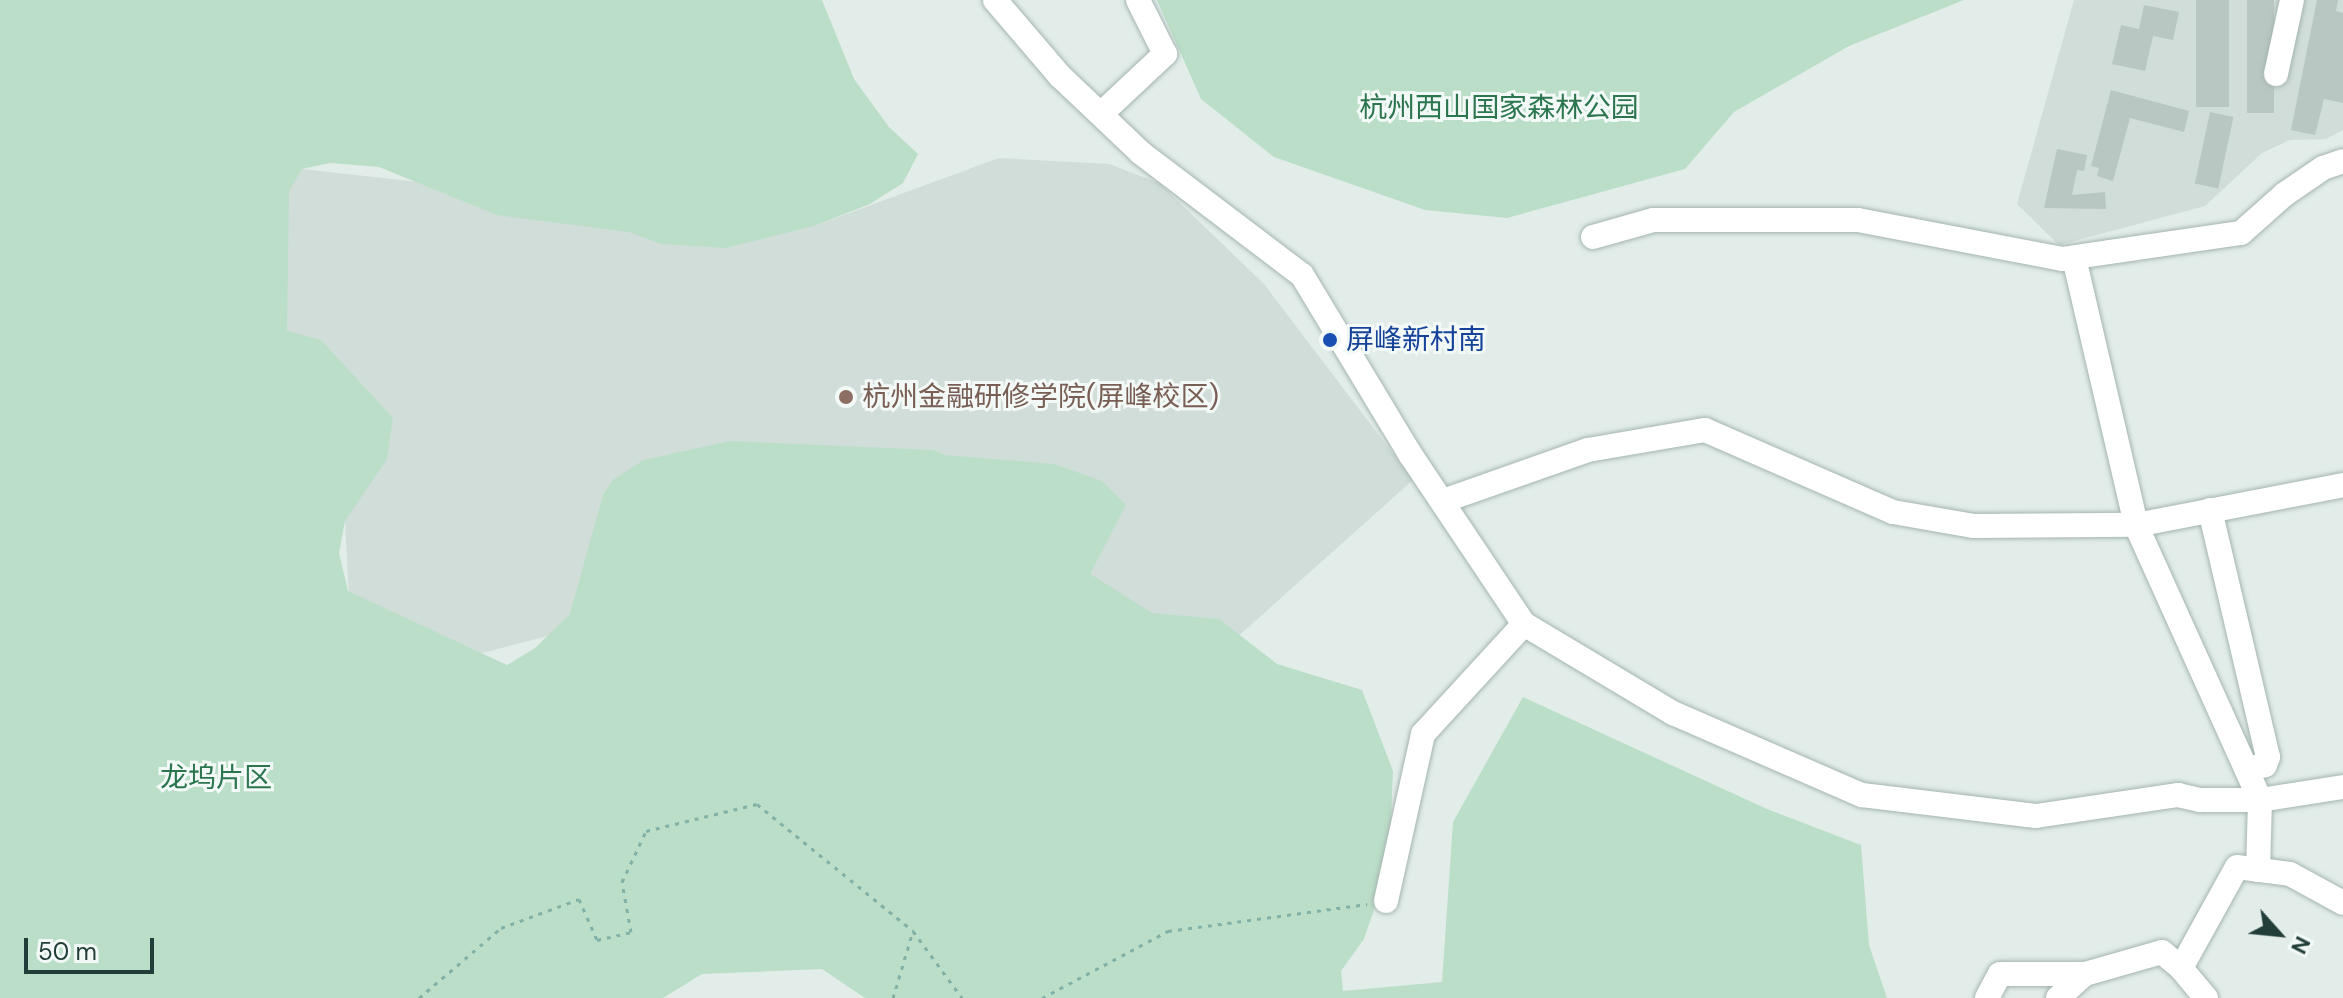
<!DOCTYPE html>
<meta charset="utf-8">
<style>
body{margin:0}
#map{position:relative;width:2343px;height:998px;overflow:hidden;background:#e2ede9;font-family:"DM Sans","Noto Sans SC",sans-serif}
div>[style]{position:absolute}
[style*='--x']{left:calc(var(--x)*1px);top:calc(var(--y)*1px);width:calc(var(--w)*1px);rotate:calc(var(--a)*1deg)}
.built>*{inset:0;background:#d0ddd8}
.green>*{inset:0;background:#bbdec8}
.building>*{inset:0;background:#b8c7c2;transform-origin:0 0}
.path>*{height:3px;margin-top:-1.5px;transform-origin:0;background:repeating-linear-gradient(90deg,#82b1a6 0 4px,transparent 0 10px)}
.roads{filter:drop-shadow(0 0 2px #a5b5b1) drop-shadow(0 0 2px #a5b5b1)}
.minor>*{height:24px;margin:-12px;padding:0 12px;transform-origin:12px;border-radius:12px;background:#fff}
.dots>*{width:22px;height:22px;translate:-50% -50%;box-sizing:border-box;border:4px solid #f3f9f7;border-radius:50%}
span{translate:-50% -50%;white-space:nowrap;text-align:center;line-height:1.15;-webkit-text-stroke:6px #f3f9f7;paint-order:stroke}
.park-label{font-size:28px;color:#2b764f}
.transit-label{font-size:28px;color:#164399}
.left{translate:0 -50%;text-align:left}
.education-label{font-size:28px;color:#785e54}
.north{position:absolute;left:2239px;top:894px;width:80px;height:80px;-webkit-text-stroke:6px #f3f9f7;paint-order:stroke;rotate:117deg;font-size:22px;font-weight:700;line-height:32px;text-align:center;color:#223e39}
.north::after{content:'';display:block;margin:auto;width:28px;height:36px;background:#223e39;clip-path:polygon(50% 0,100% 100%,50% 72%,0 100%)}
.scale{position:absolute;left:24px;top:938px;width:130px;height:36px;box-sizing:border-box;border:4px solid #223e39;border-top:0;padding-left:10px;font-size:24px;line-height:28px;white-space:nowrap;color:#223e39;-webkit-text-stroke:6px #f3f9f7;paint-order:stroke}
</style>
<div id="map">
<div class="built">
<div style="clip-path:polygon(2074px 0,2343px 0,2343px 130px,2326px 139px,2290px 140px,2262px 153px,2205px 206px,2059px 245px,2017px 204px)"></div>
<div style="clip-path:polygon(999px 158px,1109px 164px,1159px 183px,1264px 284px,1413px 480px,1196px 674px,563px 632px,463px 658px,349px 597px,345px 521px,95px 340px,302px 169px,814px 226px)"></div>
</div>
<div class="green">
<div style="clip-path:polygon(0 0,822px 0,854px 79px,889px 127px,918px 154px,903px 183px,870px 204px,814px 226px,726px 248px,661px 244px,629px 232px,497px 215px,379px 167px,330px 163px,302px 169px,289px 191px,287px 331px,321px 340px,393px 418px,387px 459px,345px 521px,339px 553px,348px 591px,507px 665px,535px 648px,570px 614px,603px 495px,613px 480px,644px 460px,730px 441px,933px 450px,945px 455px,1054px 464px,1102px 481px,1126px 505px,1090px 574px,1152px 613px,1219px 619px,1277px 664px,1362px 690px,1393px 771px,1389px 866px,1364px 939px,1341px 971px,1343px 991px,1442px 982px,1453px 822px,1523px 697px,1767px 809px,1861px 845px,1869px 945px,1887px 998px,865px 998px,822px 969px,702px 974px,663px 998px,0 998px)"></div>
<div style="clip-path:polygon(1157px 0,1964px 0,1849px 46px,1734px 112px,1685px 169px,1507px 218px,1425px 210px,1274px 157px,1201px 99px)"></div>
</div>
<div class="building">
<div style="left:2196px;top:0;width:33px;height:107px"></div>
<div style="left:2247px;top:0;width:27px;height:113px"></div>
<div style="clip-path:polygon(2317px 0,2338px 0,2336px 11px,2343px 13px,2343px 103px,2324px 99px,2315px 135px,2291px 130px)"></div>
<div style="clip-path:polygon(2144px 5px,2179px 12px,2173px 40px,2153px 36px,2145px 71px,2112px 64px,2121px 25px,2139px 29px)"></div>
<div style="clip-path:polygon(2111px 90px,2189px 111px,2184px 132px,2130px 118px,2113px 181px,2097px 176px,2099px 168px,2091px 166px)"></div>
<div style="left:2210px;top:112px;width:24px;height:73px;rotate:12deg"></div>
<div style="clip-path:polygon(2057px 149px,2087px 155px,2084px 171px,2077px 170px,2072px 195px,2105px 192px,2106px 209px,2044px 208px)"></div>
</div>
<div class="path">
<div style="--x:419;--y:998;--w:108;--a:-40.5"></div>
<div style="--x:501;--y:928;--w:83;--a:-20.4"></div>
<div style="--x:579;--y:899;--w:45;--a:66.3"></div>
<div style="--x:597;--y:940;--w:35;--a:-13"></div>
<div style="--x:631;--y:932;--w:51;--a:-100.2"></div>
<div style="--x:622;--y:882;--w:56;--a:-64.8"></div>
<div style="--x:646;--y:831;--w:114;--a:-13.7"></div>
<div style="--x:757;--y:804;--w:201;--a:39.1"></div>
<div style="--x:913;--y:931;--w:83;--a:53.8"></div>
<div style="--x:893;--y:998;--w:70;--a:-73.4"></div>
<div style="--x:1042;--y:998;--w:143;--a:-28"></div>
<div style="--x:1168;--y:931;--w:201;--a:-7.7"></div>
</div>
<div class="roads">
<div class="minor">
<div style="--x:995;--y:0;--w:100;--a:49.5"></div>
<div style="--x:1060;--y:76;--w:112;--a:43.5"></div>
<div style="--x:1141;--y:153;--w:202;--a:37.2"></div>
<div style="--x:1302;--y:275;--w:209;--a:58.9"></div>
<div style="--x:1410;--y:454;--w:205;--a:56.2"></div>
<div style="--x:1524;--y:624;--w:174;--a:30.9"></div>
<div style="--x:1673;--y:713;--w:206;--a:23.5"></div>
<div style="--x:1862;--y:795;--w:175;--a:6.9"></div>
<div style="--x:2036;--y:816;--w:144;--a:-8.4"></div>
<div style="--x:2178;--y:795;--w:23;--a:13"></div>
<div style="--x:2200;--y:800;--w:60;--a:0"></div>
<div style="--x:2260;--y:800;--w:84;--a:-8.9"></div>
<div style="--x:2276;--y:74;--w:76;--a:-77.8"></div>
<div style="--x:1101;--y:114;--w:88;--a:-43.2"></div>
<div style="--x:1165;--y:54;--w:60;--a:-116.6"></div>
<div style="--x:1593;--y:237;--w:62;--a:-15.8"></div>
<div style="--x:1653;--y:220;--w:205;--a:0"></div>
<div style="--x:1858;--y:220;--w:208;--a:10.8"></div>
<div style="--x:2062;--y:259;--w:181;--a:-8.3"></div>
<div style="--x:2241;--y:233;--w:59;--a:-41.6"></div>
<div style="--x:2285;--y:194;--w:46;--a:-34.4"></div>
<div style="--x:2323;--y:168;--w:21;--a:-19"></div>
<div style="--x:2074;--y:258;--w:274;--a:76.9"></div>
<div style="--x:2136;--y:525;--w:302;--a:65.7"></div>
<div style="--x:2260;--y:800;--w:70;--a:91.6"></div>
<div style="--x:1443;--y:501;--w:154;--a:-19.4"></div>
<div style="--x:1588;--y:450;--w:119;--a:-9.7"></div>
<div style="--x:1705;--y:430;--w:205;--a:23.6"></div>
<div style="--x:1893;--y:512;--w:81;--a:9.9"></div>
<div style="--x:1973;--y:526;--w:163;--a:-0.4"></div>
<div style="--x:2136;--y:525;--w:211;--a:-10.9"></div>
<div style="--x:2210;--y:510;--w:254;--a:76.8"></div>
<div style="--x:2268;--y:757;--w:9;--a:111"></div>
<div style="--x:2265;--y:765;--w:19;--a:168"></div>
<div style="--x:1386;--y:901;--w:171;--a:-77.5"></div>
<div style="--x:1423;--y:734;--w:149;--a:-47.4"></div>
<div style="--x:1987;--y:998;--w:27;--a:-62"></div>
<div style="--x:2000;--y:974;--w:85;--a:0"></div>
<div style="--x:2058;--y:998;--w:36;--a:-42"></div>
<div style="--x:2085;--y:974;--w:80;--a:-15.9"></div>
<div style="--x:2162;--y:952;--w:25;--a:40"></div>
<div style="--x:2206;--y:998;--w:39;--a:-130"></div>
<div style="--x:2181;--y:968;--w:115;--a:-61"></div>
<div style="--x:2237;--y:867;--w:53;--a:7.5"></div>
<div style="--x:2290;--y:874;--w:60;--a:28.7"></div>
</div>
</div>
<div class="dots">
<div style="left:1330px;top:340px;background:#1a4fb4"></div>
<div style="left:846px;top:397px;background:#8d6e63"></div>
</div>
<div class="park-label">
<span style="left:1499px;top:108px">杭州西山国家森林公园</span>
<span style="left:216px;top:778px">龙坞片区</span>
</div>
<div class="transit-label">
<span class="left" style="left:1346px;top:340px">屏峰新村南</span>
</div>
<div class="education-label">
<span class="left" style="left:862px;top:397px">杭州金融研修学院(屏峰校区)</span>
</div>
<div class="north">N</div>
<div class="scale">50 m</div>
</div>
